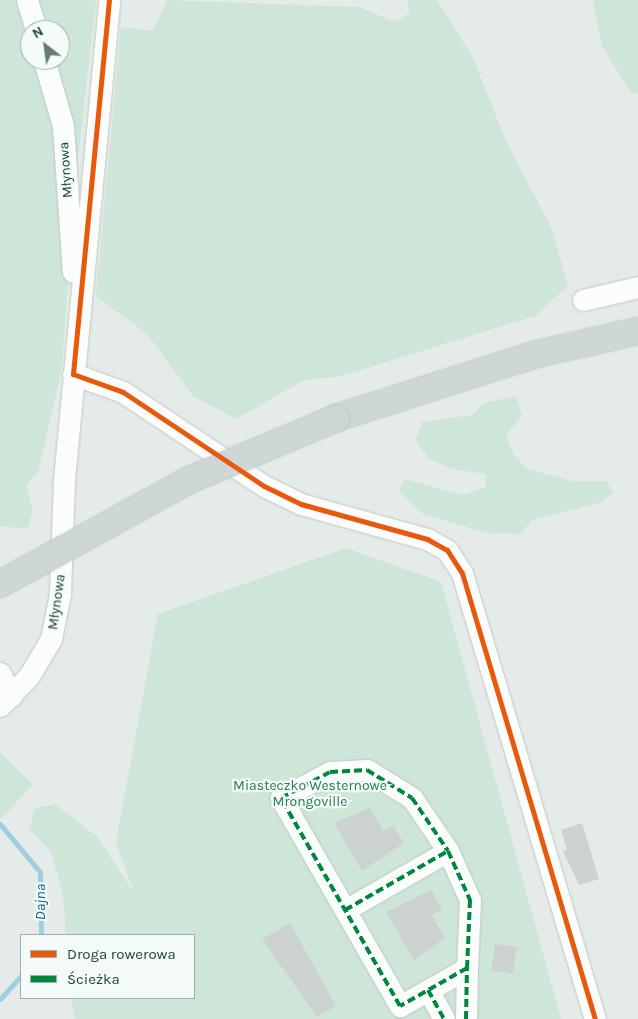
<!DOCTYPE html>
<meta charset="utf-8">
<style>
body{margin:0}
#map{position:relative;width:638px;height:1019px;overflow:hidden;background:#e5ebe9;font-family:Karla,sans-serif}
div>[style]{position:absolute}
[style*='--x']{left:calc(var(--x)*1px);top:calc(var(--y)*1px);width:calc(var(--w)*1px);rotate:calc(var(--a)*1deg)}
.green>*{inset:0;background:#cde6d7}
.stream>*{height:5px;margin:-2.5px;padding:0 2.5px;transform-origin:2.5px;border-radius:2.5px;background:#a1cede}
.building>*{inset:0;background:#ccd2d0;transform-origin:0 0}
.roads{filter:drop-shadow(0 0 1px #c2c8c6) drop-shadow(0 0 1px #c2c8c6)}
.minor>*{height:21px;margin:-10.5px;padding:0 10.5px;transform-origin:10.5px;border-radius:10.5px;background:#fbfcfc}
.major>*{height:26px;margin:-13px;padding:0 13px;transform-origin:13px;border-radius:13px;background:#cdd7d5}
.bridges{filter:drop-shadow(0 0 1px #bcc7c5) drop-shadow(0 0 1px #bcc7c5)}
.major-bridge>*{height:26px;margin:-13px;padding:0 13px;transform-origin:13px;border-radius:13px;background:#cdd7d5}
.quiet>*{height:4px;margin-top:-2px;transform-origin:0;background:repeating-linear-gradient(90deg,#00873e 0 8px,transparent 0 12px)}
.cycleway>*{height:5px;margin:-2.5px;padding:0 2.5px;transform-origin:2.5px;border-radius:2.5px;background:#e8590c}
span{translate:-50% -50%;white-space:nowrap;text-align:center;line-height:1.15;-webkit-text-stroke:4.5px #f3faf7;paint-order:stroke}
.street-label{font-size:14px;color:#20413c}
.park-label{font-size:14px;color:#257d52}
.water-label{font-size:15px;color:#136384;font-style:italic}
.legend{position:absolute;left:20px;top:934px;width:175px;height:65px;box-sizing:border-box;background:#f3faf7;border:1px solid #9fb0ac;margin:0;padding:6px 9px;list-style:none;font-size:15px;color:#20413c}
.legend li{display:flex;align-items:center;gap:10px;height:25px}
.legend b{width:25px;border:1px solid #9fb0ac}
.north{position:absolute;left:20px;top:20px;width:50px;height:50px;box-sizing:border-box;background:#f3faf7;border:1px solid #9fb0ac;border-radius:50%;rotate:330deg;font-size:14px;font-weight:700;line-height:20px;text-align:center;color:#20413c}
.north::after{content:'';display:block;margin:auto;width:18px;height:22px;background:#657c79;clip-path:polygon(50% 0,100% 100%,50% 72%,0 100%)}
</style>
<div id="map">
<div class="green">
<div style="clip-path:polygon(evenodd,0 0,96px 0,77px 168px,61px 373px,38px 472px,26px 486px,33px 512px,27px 529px,0 526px,0 0,30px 30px,60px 30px,60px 60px,30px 60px,30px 30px)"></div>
<div style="clip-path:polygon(167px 0,359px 7px,395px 22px,409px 13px,408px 0,437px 0,473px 58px,506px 141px,551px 227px,568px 286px,535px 316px,338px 377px,304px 380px,236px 419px,193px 396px,147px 334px,96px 296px,121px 27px,153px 31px)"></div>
<div style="clip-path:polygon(593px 0,638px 0,638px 93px,632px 94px,602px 47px)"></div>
<div style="clip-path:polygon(516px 396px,522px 415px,506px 435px,513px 454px,527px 469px,572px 481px,606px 481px,613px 492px,602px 502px,532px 520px,520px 534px,487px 533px,423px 514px,399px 491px,405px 479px,462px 495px,486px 487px,485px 474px,452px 469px,428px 458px,416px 440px,422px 422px,472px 415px,484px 403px)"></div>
<div style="clip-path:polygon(346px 548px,441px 582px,561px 1019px,75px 1019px,71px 998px,194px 998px,194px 935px,66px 935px,63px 894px,51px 852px,30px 830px,34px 809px,55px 804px,97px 837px,133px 891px,116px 842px,158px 614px)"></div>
<div style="clip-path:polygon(0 753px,33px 784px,0 820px)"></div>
</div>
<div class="stream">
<div style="--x:0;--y:824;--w:62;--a:50.2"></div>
<div style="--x:40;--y:872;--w:63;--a:89.1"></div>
<div style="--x:0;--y:999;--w:31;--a:-48"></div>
</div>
<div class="building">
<div style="clip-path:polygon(370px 808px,383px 831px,393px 825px,404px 843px,362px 871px,334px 823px)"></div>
<div style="clip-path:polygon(582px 823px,599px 879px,579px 885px,563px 851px,567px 850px,561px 830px)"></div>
<div style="clip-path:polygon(431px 890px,442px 909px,432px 915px,445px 938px,414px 960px,386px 912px)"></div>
<div style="clip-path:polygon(290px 923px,336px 1006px,317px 1017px,262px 939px)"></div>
<div style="left:495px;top:944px;width:22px;height:27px;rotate:8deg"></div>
</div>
<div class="roads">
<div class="minor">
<div style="--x:27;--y:0;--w:31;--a:73"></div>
<div style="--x:44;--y:60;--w:69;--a:73.9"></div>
<div style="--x:63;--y:126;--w:146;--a:86.1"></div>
<div style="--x:583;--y:300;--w:57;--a:-13.3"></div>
<div style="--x:73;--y:374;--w:53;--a:19.8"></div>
<div style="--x:123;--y:392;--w:169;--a:33.7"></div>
<div style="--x:264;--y:486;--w:41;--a:25.9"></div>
<div style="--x:301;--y:504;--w:131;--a:15.5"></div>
<div style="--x:427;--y:539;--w:23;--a:29"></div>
<div style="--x:447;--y:550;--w:27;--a:57"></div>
<div style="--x:462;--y:573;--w:465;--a:73.4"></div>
<div style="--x:0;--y:673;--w:26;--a:65"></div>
<div style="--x:0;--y:706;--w:42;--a:-46"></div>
<div style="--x:29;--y:676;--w:43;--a:-59.3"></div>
<div style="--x:51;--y:639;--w:46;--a:-78.7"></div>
<div style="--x:60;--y:594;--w:114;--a:-88"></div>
<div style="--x:64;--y:480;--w:482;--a:-84.6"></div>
<div style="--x:367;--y:770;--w:53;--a:31.9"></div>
<div style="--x:412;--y:798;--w:64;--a:55.8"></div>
<div style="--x:448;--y:851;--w:54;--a:65.8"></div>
<div style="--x:470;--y:900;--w:68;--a:92.5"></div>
<div style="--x:467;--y:968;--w:77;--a:150.4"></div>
<div style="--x:400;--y:1006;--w:240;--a:-119.8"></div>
<div style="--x:281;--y:798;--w:55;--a:-28"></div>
<div style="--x:330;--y:772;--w:37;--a:-3"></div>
<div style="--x:345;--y:910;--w:119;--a:-29.8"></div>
<div style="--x:428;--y:990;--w:33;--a:61"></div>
<div style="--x:466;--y:1019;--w:51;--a:-88.9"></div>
</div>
<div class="major">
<div style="--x:336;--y:418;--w:207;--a:-17.7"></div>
<div style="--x:533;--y:355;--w:108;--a:-12.9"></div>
</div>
</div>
<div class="bridges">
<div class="major-bridge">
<div style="--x:0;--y:584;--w:213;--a:-28.8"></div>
<div style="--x:187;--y:481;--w:162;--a:-22.9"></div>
</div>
</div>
<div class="quiet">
<div style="--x:367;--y:770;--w:53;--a:31.9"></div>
<div style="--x:412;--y:798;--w:64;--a:55.8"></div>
<div style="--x:448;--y:851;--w:54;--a:65.8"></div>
<div style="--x:470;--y:900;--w:68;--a:92.5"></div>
<div style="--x:467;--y:968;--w:77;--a:150.4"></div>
<div style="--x:400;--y:1006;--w:240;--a:-119.8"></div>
<div style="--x:281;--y:798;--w:55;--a:-28"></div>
<div style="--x:330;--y:772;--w:37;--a:-3"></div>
<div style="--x:345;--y:910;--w:119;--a:-29.8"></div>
<div style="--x:428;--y:990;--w:33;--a:61"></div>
<div style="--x:466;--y:1019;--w:51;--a:-88.9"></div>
</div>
<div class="cycleway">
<div style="--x:109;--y:0;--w:376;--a:95.5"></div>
<div style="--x:73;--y:374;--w:53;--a:19.8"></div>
<div style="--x:123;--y:392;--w:169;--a:33.7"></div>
<div style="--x:264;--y:486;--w:41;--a:25.9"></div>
<div style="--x:301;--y:504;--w:131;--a:15.5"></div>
<div style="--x:427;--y:539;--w:23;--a:29"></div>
<div style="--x:447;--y:550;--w:27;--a:57"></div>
<div style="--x:462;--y:573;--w:465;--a:73.4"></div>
</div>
<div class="street-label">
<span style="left:66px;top:170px;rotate:-94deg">Młynowa</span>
<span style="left:57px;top:602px;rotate:-82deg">Młynowa</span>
</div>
<div class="park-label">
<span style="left:310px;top:794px">Miasteczko Westernowe<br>Mrongoville</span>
</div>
<div class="water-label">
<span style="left:41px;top:902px;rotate:-90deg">Dajna</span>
</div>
<ul class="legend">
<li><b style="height:6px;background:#e8590c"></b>Droga rowerowa</li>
<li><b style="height:6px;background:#00873e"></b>Ścieżka</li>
</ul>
<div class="north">N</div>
</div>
